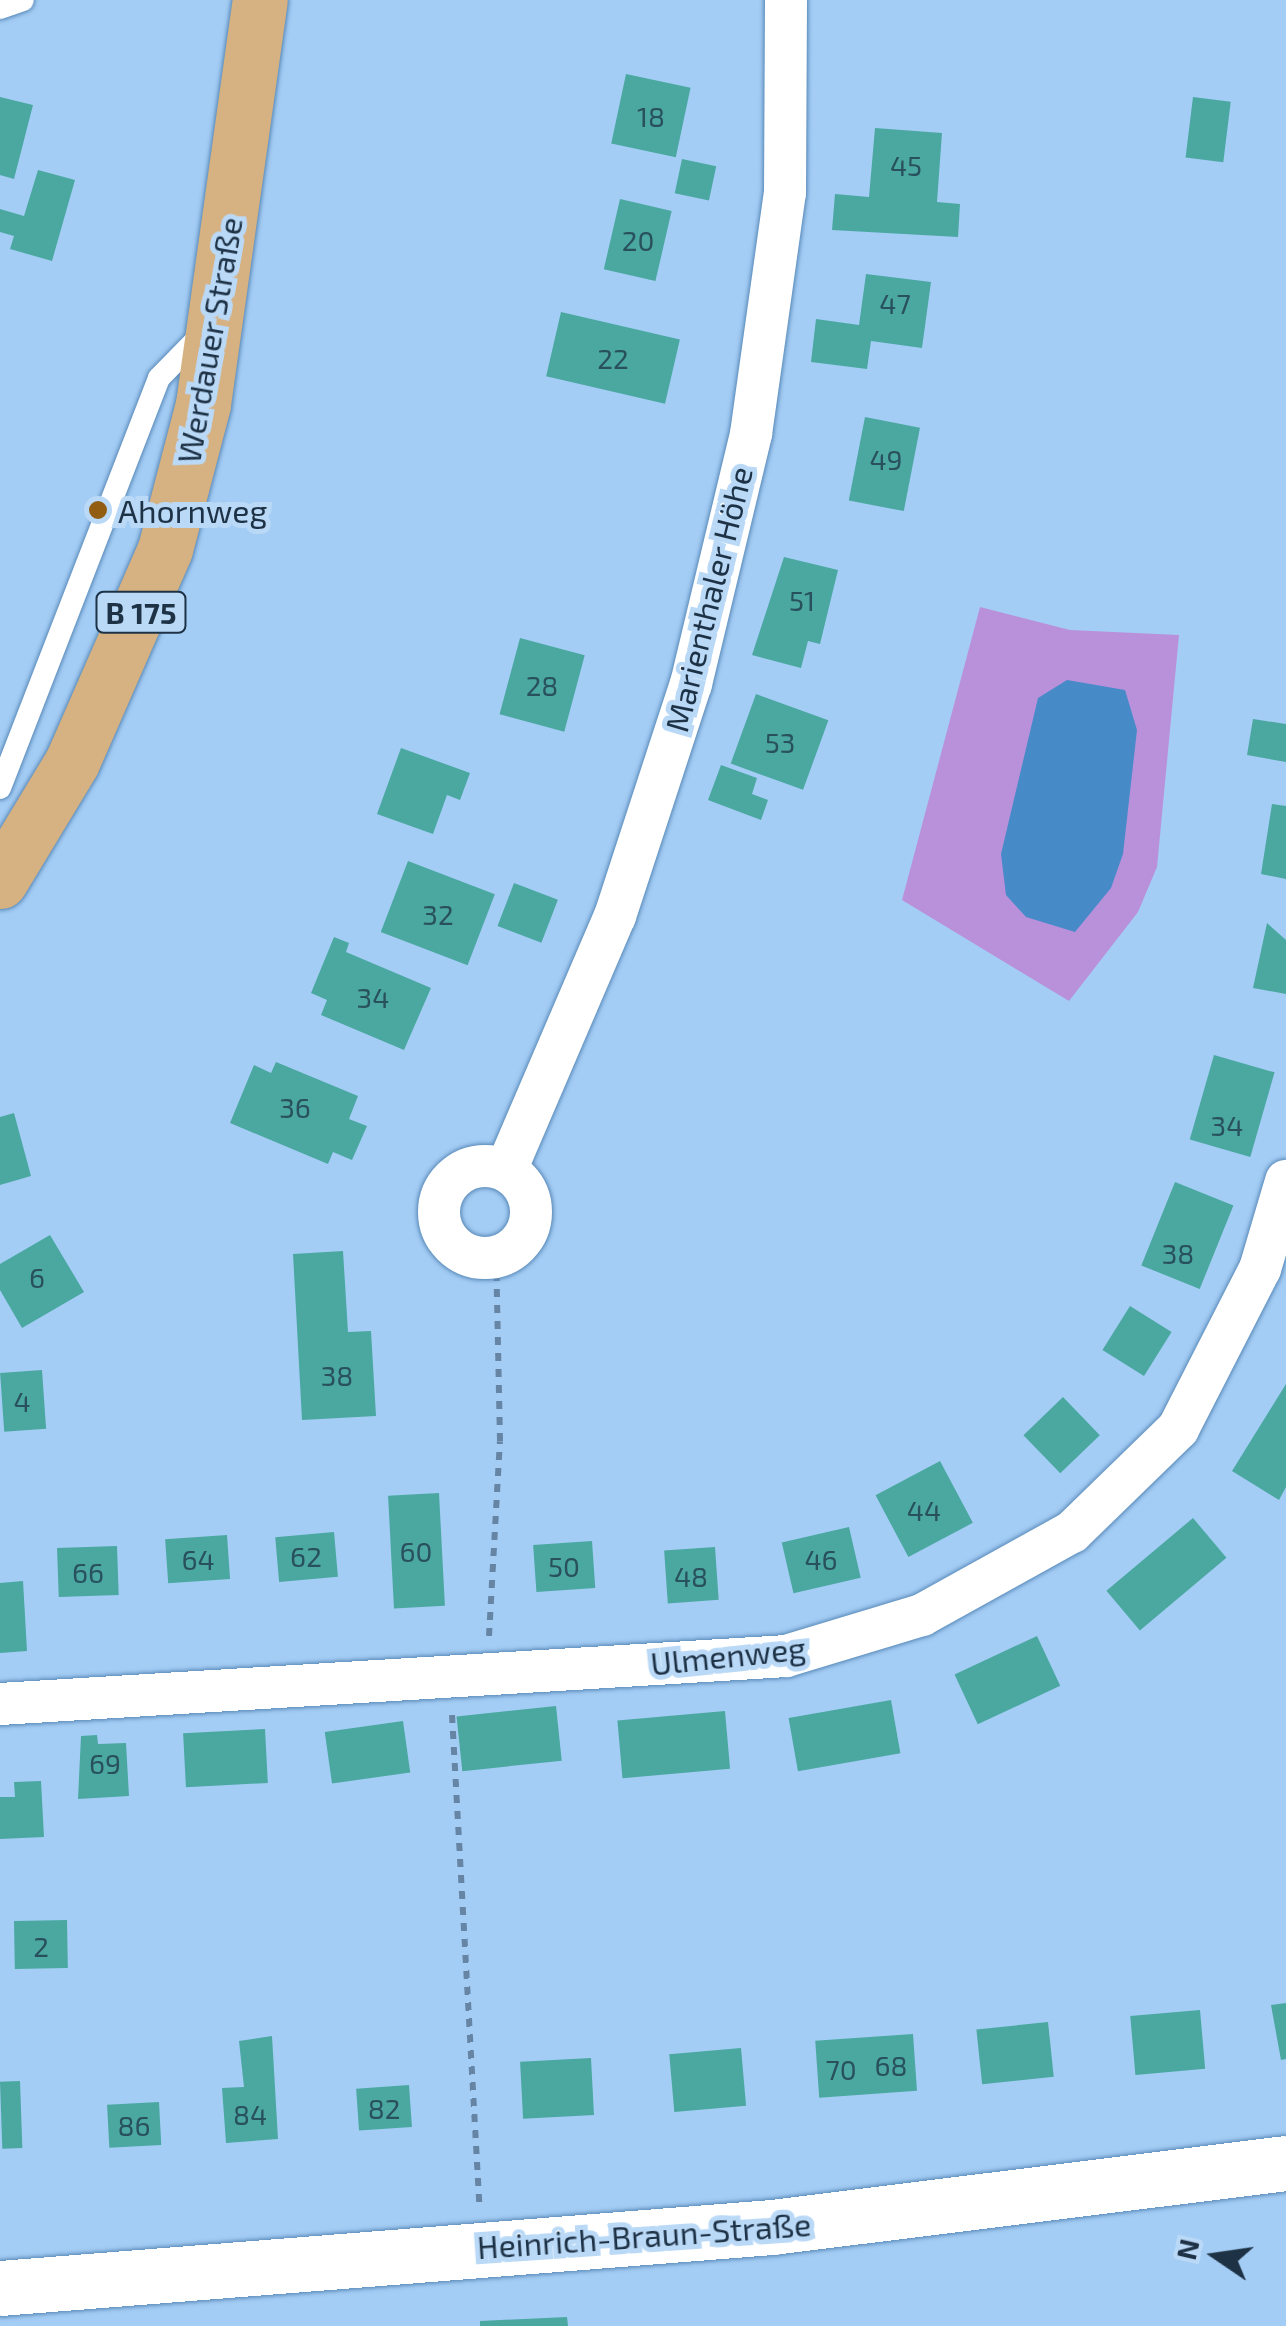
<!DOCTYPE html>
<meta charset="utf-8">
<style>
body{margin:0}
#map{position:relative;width:1286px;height:2326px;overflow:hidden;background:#a4cdf5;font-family:"Exo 2",sans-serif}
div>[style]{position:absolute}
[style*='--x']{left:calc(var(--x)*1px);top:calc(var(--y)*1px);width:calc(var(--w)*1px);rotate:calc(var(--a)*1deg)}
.green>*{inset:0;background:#b991db}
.water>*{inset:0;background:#478ac8}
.building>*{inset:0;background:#4aa8a1;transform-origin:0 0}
.path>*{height:6px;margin-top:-3px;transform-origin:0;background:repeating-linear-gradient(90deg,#6685a4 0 8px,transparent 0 16px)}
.roads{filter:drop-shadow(0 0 2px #5889b8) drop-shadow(0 0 2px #5889b8)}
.service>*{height:22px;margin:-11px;padding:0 11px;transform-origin:11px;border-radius:11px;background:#fff}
.minor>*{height:42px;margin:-21px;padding:0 21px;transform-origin:21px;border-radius:21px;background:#fff}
.minor>.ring{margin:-21px;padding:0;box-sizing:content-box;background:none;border:42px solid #fff;border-radius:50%}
.tertiary>*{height:55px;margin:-27.5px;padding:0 27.5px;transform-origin:27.5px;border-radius:27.5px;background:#fff}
.primary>*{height:55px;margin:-27.5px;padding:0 27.5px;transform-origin:27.5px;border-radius:27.5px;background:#d6b182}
.dots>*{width:28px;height:28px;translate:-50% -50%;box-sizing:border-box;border:5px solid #bad9f7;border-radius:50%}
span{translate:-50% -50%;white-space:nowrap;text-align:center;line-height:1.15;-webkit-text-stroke:10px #bad9f7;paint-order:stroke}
.number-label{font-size:28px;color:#29505d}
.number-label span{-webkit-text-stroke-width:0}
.shield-label span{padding:2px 8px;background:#bad9f7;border:2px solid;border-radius:8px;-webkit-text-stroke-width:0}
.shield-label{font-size:30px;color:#1e3246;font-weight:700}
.street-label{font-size:32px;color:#1e3246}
.poi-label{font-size:32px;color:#1e3246}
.left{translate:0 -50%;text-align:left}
.north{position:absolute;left:1166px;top:2206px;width:100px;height:100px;-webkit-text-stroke:8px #bad9f7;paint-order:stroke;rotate:283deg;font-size:28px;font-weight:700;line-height:40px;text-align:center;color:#1e3246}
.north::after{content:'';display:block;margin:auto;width:35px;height:45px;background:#1e3246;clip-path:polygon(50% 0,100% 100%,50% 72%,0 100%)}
</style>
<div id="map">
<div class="green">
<div style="clip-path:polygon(980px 607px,1070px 630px,1179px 635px,1157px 867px,1138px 912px,1069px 1001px,902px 900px)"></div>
</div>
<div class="water">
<div style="clip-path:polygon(1067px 680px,1125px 690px,1137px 730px,1123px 854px,1111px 888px,1075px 932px,1026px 917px,1006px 895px,1001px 854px,1038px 698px)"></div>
</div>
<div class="building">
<div style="left:626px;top:74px;width:66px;height:71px;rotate:12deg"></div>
<div style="clip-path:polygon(0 97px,33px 105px,14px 179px,0 175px)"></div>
<div style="left:1193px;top:97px;width:38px;height:61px;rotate:7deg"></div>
<div style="clip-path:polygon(875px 128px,942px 133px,937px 202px,960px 204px,958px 237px,832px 230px,835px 194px,869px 197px)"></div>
<div style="left:682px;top:159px;width:35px;height:35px;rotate:12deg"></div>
<div style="clip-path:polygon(38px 170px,75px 180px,52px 261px,10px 249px,14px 236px,0 232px,0 209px,24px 216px)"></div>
<div style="left:620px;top:199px;width:53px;height:72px;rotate:13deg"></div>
<div style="clip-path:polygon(866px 274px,931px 282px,922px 348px,871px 341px,867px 369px,811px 362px,816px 319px,859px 325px)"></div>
<div style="left:561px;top:312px;width:122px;height:66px;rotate:13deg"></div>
<div style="left:865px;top:417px;width:56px;height:85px;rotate:11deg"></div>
<div style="clip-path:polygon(784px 557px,838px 570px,820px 644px,808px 641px,801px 668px,752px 655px)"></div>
<div style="left:520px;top:638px;width:67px;height:79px;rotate:15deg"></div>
<div style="left:756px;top:694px;width:77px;height:74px;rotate:20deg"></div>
<div style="clip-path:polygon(1253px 719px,1286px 724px,1286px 762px,1247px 755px)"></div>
<div style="clip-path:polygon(401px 748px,470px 773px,460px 800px,447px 795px,433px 834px,377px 814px)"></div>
<div style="clip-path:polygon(721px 765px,757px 778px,752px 794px,768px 800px,761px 820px,708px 800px)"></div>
<div style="clip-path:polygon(1272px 804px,1286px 806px,1286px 879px,1261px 874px)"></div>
<div style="left:408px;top:861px;width:93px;height:76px;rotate:21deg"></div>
<div style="left:514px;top:883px;width:47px;height:46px;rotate:21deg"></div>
<div style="clip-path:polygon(1267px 923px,1286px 940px,1286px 994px,1253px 988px)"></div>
<div style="clip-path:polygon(334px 937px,349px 943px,346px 952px,431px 988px,404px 1050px,321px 1015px,327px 1000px,311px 993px)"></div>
<div style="left:1214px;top:1055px;width:63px;height:88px;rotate:16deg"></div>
<div style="clip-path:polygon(276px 1062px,358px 1096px,349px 1119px,367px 1126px,352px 1160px,333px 1152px,328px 1164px,230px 1123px,254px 1065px,271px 1073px)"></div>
<div style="clip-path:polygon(14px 1113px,31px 1176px,0 1185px,0 1117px)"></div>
<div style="left:1175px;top:1182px;width:63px;height:90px;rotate:22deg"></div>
<div style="clip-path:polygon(50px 1235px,84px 1292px,22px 1328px,0 1290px,0 1264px)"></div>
<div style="clip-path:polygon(343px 1251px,348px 1332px,371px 1331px,376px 1416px,302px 1420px,293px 1254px)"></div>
<div style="left:1130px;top:1306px;width:49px;height:52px;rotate:32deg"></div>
<div style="left:42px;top:1370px;width:59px;height:42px;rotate:86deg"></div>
<div style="clip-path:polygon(1286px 1384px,1286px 1487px,1279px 1500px,1232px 1471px)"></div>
<div style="left:1063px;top:1397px;width:53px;height:55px;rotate:46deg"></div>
<div style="left:940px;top:1461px;width:70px;height:73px;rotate:62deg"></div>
<div style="left:439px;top:1493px;width:113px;height:51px;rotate:87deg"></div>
<div style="left:1193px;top:1518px;width:52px;height:113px;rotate:50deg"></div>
<div style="left:849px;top:1527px;width:52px;height:69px;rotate:77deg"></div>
<div style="left:334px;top:1532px;width:45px;height:59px;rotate:85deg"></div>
<div style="left:227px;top:1535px;width:44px;height:62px;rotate:86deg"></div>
<div style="left:592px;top:1541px;width:47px;height:59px;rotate:86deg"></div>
<div style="left:117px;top:1546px;width:49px;height:60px;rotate:88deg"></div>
<div style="left:715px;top:1547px;width:53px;height:51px;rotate:86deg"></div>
<div style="clip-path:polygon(23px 1581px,27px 1651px,0 1653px,0 1583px)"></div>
<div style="left:1037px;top:1636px;width:55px;height:91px;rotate:65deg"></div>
<div style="left:891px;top:1700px;width:54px;height:104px;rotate:80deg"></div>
<div style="left:556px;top:1706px;width:55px;height:100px;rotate:84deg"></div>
<div style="left:725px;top:1711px;width:58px;height:108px;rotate:85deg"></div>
<div style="left:403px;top:1721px;width:52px;height:79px;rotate:82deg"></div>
<div style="left:265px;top:1729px;width:54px;height:82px;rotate:87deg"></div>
<div style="clip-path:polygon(97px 1735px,98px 1744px,126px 1743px,129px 1796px,78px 1799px,81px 1736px)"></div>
<div style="clip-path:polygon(41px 1781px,44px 1837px,0 1839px,0 1797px,15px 1797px,14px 1782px)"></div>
<div style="left:67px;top:1920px;width:48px;height:53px;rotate:89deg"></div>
<div style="clip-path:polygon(1286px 2003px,1286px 2059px,1281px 2060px,1271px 2005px)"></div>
<div style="left:1200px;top:2010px;width:59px;height:70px;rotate:85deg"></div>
<div style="left:1048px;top:2022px;width:55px;height:72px;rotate:84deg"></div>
<div style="left:913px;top:2034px;width:57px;height:98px;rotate:86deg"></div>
<div style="clip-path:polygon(272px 2036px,278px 2139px,226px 2143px,222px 2088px,244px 2087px,239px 2041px)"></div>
<div style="left:741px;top:2048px;width:58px;height:72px;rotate:85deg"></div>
<div style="left:591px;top:2058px;width:57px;height:71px;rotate:87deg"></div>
<div style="left:20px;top:2081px;width:67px;height:20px;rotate:88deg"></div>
<div style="left:409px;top:2085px;width:42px;height:53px;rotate:86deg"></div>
<div style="left:159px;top:2102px;width:43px;height:52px;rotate:87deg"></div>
<div style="clip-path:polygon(567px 2317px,568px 2326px,480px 2326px,480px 2321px)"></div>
</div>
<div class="path">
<div style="--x:489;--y:1636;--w:195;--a:-86.8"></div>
<div style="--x:500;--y:1441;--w:184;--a:-91.2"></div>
<div style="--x:452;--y:1715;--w:488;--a:86.8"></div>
</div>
<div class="roads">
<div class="service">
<div style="--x:0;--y:8;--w:24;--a:-19"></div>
<div style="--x:0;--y:788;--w:440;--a:-68.8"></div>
<div style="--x:159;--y:378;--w:60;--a:-45.7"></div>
</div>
<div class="minor">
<div class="ring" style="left:439px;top:1166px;width:50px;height:50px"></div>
<div style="--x:506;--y:1170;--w:276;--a:-66.8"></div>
<div style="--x:615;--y:916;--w:244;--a:-71.9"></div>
<div style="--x:691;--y:684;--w:257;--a:-76.5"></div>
<div style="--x:751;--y:434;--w:243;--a:-82"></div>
<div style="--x:785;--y:193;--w:193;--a:-89.7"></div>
<div style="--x:0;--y:1704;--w:787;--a:-3.49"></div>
<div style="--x:786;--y:1656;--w:142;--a:-16.8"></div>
<div style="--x:922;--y:1615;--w:171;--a:-29"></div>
<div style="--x:1072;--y:1532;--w:148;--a:-44.2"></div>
<div style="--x:1178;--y:1429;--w:180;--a:-62.9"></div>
<div style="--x:1260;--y:1269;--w:92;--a:-73.5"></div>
</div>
<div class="tertiary">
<div style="--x:0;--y:2288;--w:774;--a:-4.52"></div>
<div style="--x:772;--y:2227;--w:518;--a:-7.1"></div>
</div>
<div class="primary">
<div style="--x:0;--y:881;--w:139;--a:-58.8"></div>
<div style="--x:72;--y:762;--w:232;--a:-66.4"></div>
<div style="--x:165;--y:549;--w:150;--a:-75.3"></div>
<div style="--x:203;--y:404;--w:408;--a:-82"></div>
</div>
</div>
<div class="dots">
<div style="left:98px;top:510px;background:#925d11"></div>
</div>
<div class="number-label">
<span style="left:651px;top:116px">18</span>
<span style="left:906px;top:165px">45</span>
<span style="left:638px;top:240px">20</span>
<span style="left:895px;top:303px">47</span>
<span style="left:613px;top:358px">22</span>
<span style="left:886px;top:459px">49</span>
<span style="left:802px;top:600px">51</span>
<span style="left:542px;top:685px">28</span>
<span style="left:780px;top:742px">53</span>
<span style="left:438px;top:914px">32</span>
<span style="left:373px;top:997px">34</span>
<span style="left:295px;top:1107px">36</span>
<span style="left:1227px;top:1125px">34</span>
<span style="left:1178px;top:1253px">38</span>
<span style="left:37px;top:1277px">6</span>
<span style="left:337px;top:1375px">38</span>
<span style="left:22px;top:1401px">4</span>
<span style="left:924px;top:1510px">44</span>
<span style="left:416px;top:1551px">60</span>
<span style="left:306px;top:1556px">62</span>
<span style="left:198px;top:1559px">64</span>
<span style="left:821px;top:1559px">46</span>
<span style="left:564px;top:1566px">50</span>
<span style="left:88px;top:1572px">66</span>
<span style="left:691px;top:1576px">48</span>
<span style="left:105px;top:1763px">69</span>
<span style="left:41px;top:1946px">2</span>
<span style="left:891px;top:2065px">68</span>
<span style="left:841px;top:2069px">70</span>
<span style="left:384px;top:2108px">82</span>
<span style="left:250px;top:2114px">84</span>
<span style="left:134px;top:2125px">86</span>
</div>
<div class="shield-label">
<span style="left:141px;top:612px">B 175</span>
</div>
<div class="street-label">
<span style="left:209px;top:340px;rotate:-80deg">Werdauer Straße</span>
<span style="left:708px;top:599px;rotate:-76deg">Marienthaler Höhe</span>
<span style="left:728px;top:1655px;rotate:-6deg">Ulmenweg</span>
<span style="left:644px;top:2235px;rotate:-4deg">Heinrich-Braun-Straße</span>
</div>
<div class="poi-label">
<span class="left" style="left:118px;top:510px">Ahornweg</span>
</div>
<div class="north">N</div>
</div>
